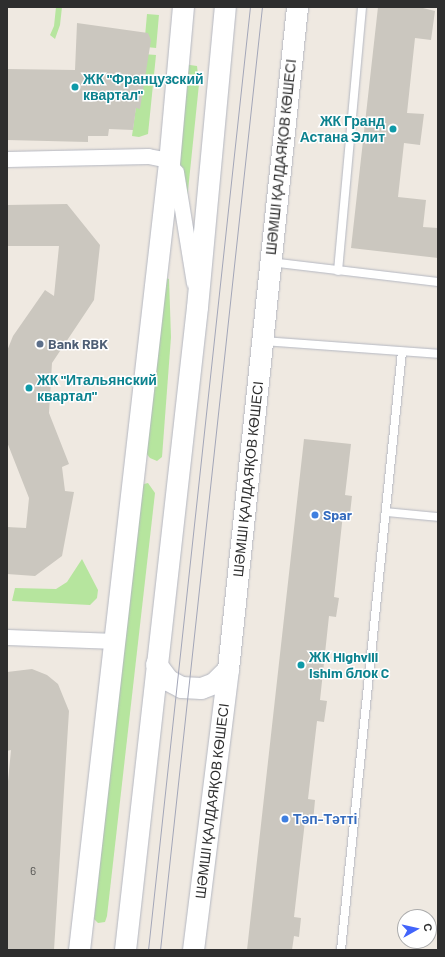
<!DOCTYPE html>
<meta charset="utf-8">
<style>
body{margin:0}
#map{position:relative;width:445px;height:957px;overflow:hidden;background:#efe9e1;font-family:Barlow,sans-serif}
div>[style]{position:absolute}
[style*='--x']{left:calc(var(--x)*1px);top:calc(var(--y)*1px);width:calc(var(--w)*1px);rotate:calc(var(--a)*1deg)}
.green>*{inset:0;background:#b6e59e;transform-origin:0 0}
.building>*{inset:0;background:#cbc7bf}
.roads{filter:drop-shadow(0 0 1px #b4b7c1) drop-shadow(0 0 1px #b4b7c1)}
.lane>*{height:8px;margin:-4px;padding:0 4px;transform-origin:4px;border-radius:4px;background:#fff}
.street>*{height:15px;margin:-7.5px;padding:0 7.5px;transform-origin:7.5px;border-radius:7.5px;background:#fff}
.secondary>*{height:21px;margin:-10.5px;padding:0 10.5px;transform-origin:10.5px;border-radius:10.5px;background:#fff}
.tram>*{height:1px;margin:-0.5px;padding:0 0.5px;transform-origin:0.5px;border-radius:0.5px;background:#a3a6b8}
.dots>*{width:11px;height:11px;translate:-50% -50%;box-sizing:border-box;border:2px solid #fff;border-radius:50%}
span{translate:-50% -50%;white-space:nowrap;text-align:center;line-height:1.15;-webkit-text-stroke:3px #fff;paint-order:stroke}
.number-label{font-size:12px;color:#555452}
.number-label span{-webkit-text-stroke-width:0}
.culture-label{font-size:14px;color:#0d838f;font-weight:700}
.left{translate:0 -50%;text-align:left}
.right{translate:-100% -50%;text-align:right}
.street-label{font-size:14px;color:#2e2e2e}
.service-label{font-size:14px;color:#4e5e75;font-weight:700}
.shop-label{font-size:14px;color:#366cbe;font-weight:700}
.frame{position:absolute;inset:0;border:8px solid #2e2e2e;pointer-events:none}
.north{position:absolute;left:397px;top:909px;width:40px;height:40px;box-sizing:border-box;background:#fff;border:1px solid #ababab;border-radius:50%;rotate:82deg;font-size:11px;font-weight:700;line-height:16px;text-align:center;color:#2e2e2e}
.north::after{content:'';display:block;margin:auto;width:14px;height:18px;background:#4264fb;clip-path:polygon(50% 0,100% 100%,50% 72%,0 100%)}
</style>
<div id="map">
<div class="green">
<div style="clip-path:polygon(56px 7px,62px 7px,60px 25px,55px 39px,50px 35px,54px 26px)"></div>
<div style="left:147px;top:14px;width:12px;height:33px;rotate:5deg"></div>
<div style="clip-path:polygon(143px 54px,156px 55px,148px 134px,139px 137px,132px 136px)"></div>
<div style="clip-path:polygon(183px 64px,197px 66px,199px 84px,186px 210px,183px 204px,178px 136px)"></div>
<div style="clip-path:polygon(163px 277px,169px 279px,171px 337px,162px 457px,157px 461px,150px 458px,146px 453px)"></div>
<div style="clip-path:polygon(148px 483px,155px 493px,107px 916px,105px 922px,98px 923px,94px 919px,140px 485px)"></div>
<div style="clip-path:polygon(82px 559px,98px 590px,97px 598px,90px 605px,12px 601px,15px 588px,56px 589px,67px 582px)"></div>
</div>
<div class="building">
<div style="clip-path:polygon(378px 7px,419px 7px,435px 11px,431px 40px,415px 38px,407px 113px,424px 114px,420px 145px,404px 143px,398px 197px,426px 200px,423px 227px,438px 228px,438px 258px,351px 248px)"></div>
<div style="clip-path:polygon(77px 23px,148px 33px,151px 40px,140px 109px,136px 108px,133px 130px,109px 129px,108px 136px,88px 136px,88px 142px,7px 140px,7px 69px,75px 70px)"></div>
<div style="clip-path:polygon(67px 204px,100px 245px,94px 300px,52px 363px,49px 413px,69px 464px,62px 467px,65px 491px,74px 492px,62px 556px,35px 576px,7px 574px,7px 527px,26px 528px,29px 498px,7px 442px,7px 351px,13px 336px,45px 290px,54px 296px,59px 246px,7px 246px,7px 205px)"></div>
<div style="clip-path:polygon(304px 439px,351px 444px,345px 495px,352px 496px,350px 514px,343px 514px,334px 597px,339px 598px,336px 617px,329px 616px,320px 700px,327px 701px,324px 722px,317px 721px,308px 799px,315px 800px,313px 822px,305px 821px,294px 917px,301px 918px,299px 937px,294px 936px,292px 950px,247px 950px)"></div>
<div style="clip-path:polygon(32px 669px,47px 675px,58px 684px,69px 711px,54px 950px,7px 950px,7px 792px,11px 750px,7px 751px,7px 672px)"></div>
</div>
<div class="roads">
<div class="lane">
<div style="--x:270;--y:262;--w:169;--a:6.8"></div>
<div style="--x:338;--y:271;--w:265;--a:-84.8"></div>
<div style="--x:263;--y:341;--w:175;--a:4.2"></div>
<div style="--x:386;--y:512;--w:52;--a:5.5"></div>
<div style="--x:341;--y:950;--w:601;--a:-84.18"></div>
</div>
<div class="street">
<div style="--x:7;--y:159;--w:141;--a:-1.2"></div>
<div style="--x:148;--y:156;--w:15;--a:11"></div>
<div style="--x:163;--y:159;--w:18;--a:45"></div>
<div style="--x:176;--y:172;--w:112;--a:80.8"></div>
<div style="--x:7;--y:637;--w:109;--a:2.1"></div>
</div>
<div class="secondary">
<div style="--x:156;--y:664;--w:20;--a:53"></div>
<div style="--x:168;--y:680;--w:15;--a:28"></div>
<div style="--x:181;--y:687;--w:20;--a:3"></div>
<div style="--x:201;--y:688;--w:14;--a:-21"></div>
<div style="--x:214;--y:683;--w:20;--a:-45"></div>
<div style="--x:79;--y:950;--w:792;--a:-83.48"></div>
<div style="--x:169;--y:163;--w:157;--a:-84.9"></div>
<div style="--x:125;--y:950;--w:647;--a:-83.61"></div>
<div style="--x:197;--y:307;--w:301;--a:-84.7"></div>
<div style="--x:193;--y:950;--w:283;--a:-82.9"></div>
<div style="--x:228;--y:669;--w:666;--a:-84.05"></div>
</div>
</div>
<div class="tram">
<div style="--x:148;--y:950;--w:949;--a:-83.83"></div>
<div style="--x:160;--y:950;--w:949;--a:-83.83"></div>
</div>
<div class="dots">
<div style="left:75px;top:87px;background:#0f9aa8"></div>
<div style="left:393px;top:129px;background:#0f9aa8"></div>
<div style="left:40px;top:344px;background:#5c6f8a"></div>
<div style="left:29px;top:388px;background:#0f9aa8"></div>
<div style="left:315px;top:515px;background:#3f7fe0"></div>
<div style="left:301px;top:665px;background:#0f9aa8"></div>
<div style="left:285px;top:819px;background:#3f7fe0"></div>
</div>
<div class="number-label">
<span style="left:33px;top:871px">6</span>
</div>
<div class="culture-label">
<span class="left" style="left:83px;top:87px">ЖК "Французский<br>квартал"</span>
<span class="right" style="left:385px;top:129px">ЖК Гранд<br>Астана Элит</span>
<span class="left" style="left:37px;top:388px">ЖК "Итальянский<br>квартал"</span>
<span class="left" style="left:309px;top:665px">ЖК Highvill<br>Ishim блок C</span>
</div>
<div class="street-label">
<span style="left:281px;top:157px;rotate:-84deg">ШӘМШІ ҚАЛДАЯҚОВ КӨШЕСІ</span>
<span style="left:248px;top:479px;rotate:-84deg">ШӘМШІ ҚАЛДАЯҚОВ КӨШЕСІ</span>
<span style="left:212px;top:801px;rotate:-83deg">ШӘМШІ ҚАЛДАЯҚОВ КӨШЕСІ</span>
</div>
<div class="service-label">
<span class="left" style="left:48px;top:344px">Bank RBK</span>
</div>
<div class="shop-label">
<span class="left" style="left:323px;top:515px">Spar</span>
<span class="left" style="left:293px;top:819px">Тәп-Тәтті</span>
</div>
<div class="frame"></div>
<div class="north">С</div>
</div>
